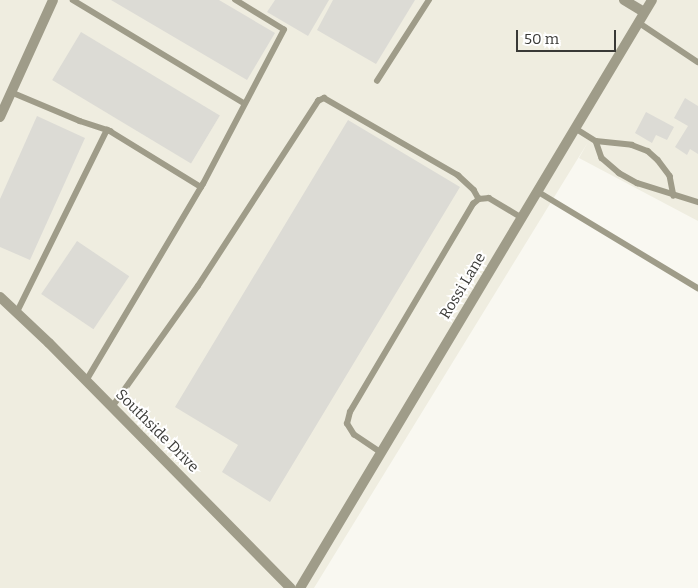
<!DOCTYPE html>
<style>
body{margin:0}
#map{position:relative;width:698px;height:588px;overflow:hidden;background:#f9f8f1;font-family:Bitter,serif}
div>[style]{position:absolute}
[style*='--x']{left:calc(var(--x)*1px);top:calc(var(--y)*1px);width:calc(var(--w)*1px);rotate:calc(var(--a)*1deg)}
.built>*{inset:0;background:#efede0}
.building>*{inset:0;background:#dcdbd5;transform-origin:0 0}
.service>*{height:5.5px;margin:-2.75px;padding:0 2.75px;transform-origin:2.75px;border-radius:2.75px;background:#9f9c89}
.minor>*{height:10px;margin:-5px;padding:0 5px;transform-origin:5px;border-radius:5px;background:#9f9c89}
.tertiary>*{height:10px;margin:-5px;padding:0 5px;transform-origin:5px;border-radius:5px;background:#9f9c89}
span{translate:-50% -50%;white-space:nowrap;text-align:center;line-height:1.15;-webkit-text-stroke:4px #fff;paint-order:stroke}
.street-label{font-size:15px;color:#393936}
.scale{position:absolute;left:516px;top:30px;width:100px;height:22px;box-sizing:border-box;border:2px solid #393936;border-top:0;padding-left:6px;font-size:15px;line-height:18px;white-space:nowrap;color:#393936;-webkit-text-stroke:4px #fff;paint-order:stroke}
</style>
<div id="map">
<div class="built">
<div style="clip-path:polygon(0 0,698px 0,698px 221px,579px 158px,588px 142px,314px 588px,0 588px)"></div>
</div>
<div class="building">
<div style="clip-path:polygon(111px 0,219px 0,275px 33px,247px 80px)"></div>
<div style="clip-path:polygon(275px 0,329px 0,308px 36px,267px 12px)"></div>
<div style="clip-path:polygon(333px 0,415px 0,376px 64px,317px 30px)"></div>
<div style="left:81px;top:32px;width:162px;height:56px;rotate:31deg"></div>
<div style="clip-path:polygon(685px 98px,698px 106px,698px 154px,690px 149px,687px 155px,675px 147px,688px 126px,674px 118px)"></div>
<div style="clip-path:polygon(646px 112px,674px 127px,667px 140px,656px 135px,652px 143px,635px 133px)"></div>
<div style="clip-path:polygon(37px 116px,85px 138px,30px 260px,0 247px,0 199px)"></div>
<div style="clip-path:polygon(348px 120px,460px 187px,270px 502px,222px 472px,238px 445px,175px 407px)"></div>
<div style="left:77px;top:241px;width:63px;height:64px;rotate:34deg"></div>
</div>
<div class="service">
<div style="--x:73;--y:0;--w:200;--a:31.1"></div>
<div style="--x:638;--y:22;--w:72;--a:33.7"></div>
<div style="--x:377;--y:81;--w:96;--a:-57.3"></div>
<div style="--x:11;--y:92;--w:75;--a:22.8"></div>
<div style="--x:80;--y:121;--w:32;--a:18"></div>
<div style="--x:110;--y:131;--w:107;--a:31.6"></div>
<div style="--x:575;--y:128;--w:25;--a:32"></div>
<div style="--x:596;--y:141;--w:18;--a:71"></div>
<div style="--x:602;--y:158;--w:23;--a:41"></div>
<div style="--x:619;--y:173;--w:21;--a:29"></div>
<div style="--x:637;--y:183;--w:64;--a:17.3"></div>
<div style="--x:596;--y:141;--w:36;--a:6"></div>
<div style="--x:632;--y:145;--w:17;--a:21"></div>
<div style="--x:648;--y:151;--w:13;--a:42"></div>
<div style="--x:658;--y:160;--w:20;--a:53"></div>
<div style="--x:670;--y:176;--w:20;--a:79"></div>
<div style="--x:537;--y:191;--w:188;--a:31.1"></div>
<div style="--x:17;--y:312;--w:203;--a:-63.7"></div>
<div style="--x:86;--y:381;--w:229;--a:-59.3"></div>
<div style="--x:203;--y:184;--w:174;--a:-62.3"></div>
<div style="--x:284;--y:30;--w:57;--a:-148.5"></div>
<div style="--x:112;--y:407;--w:148;--a:-54.6"></div>
<div style="--x:198;--y:286;--w:221;--a:-57"></div>
<div style="--x:318;--y:101;--w:7;--a:-27"></div>
<div style="--x:324;--y:98;--w:155;--a:29.9"></div>
<div style="--x:458;--y:175;--w:22;--a:43"></div>
<div style="--x:474;--y:190;--w:10;--a:61"></div>
<div style="--x:381;--y:453;--w:32;--a:-146"></div>
<div style="--x:354;--y:435;--w:13;--a:-122"></div>
<div style="--x:347;--y:424;--w:12;--a:-76"></div>
<div style="--x:350;--y:412;--w:242;--a:-59.4"></div>
<div style="--x:473;--y:204;--w:8;--a:-40"></div>
<div style="--x:479;--y:199;--w:10;--a:-6"></div>
<div style="--x:489;--y:198;--w:37;--a:31"></div>
</div>
<div class="minor">
<div style="--x:624;--y:0;--w:23;--a:31"></div>
<div style="--x:0;--y:117;--w:128;--a:-65.6"></div>
<div style="--x:0;--y:297;--w:67;--a:43.2"></div>
<div style="--x:49;--y:343;--w:344;--a:45.4"></div>
</div>
<div class="tertiary">
<div style="--x:300;--y:588;--w:685;--a:-59.09"></div>
</div>
<div class="street-label">
<span style="left:463px;top:286px;rotate:-59deg">Rossi Lane</span>
<span style="left:157px;top:431px;rotate:45deg">Southside Drive</span>
</div>
<div class="scale">50 m</div>
</div>
